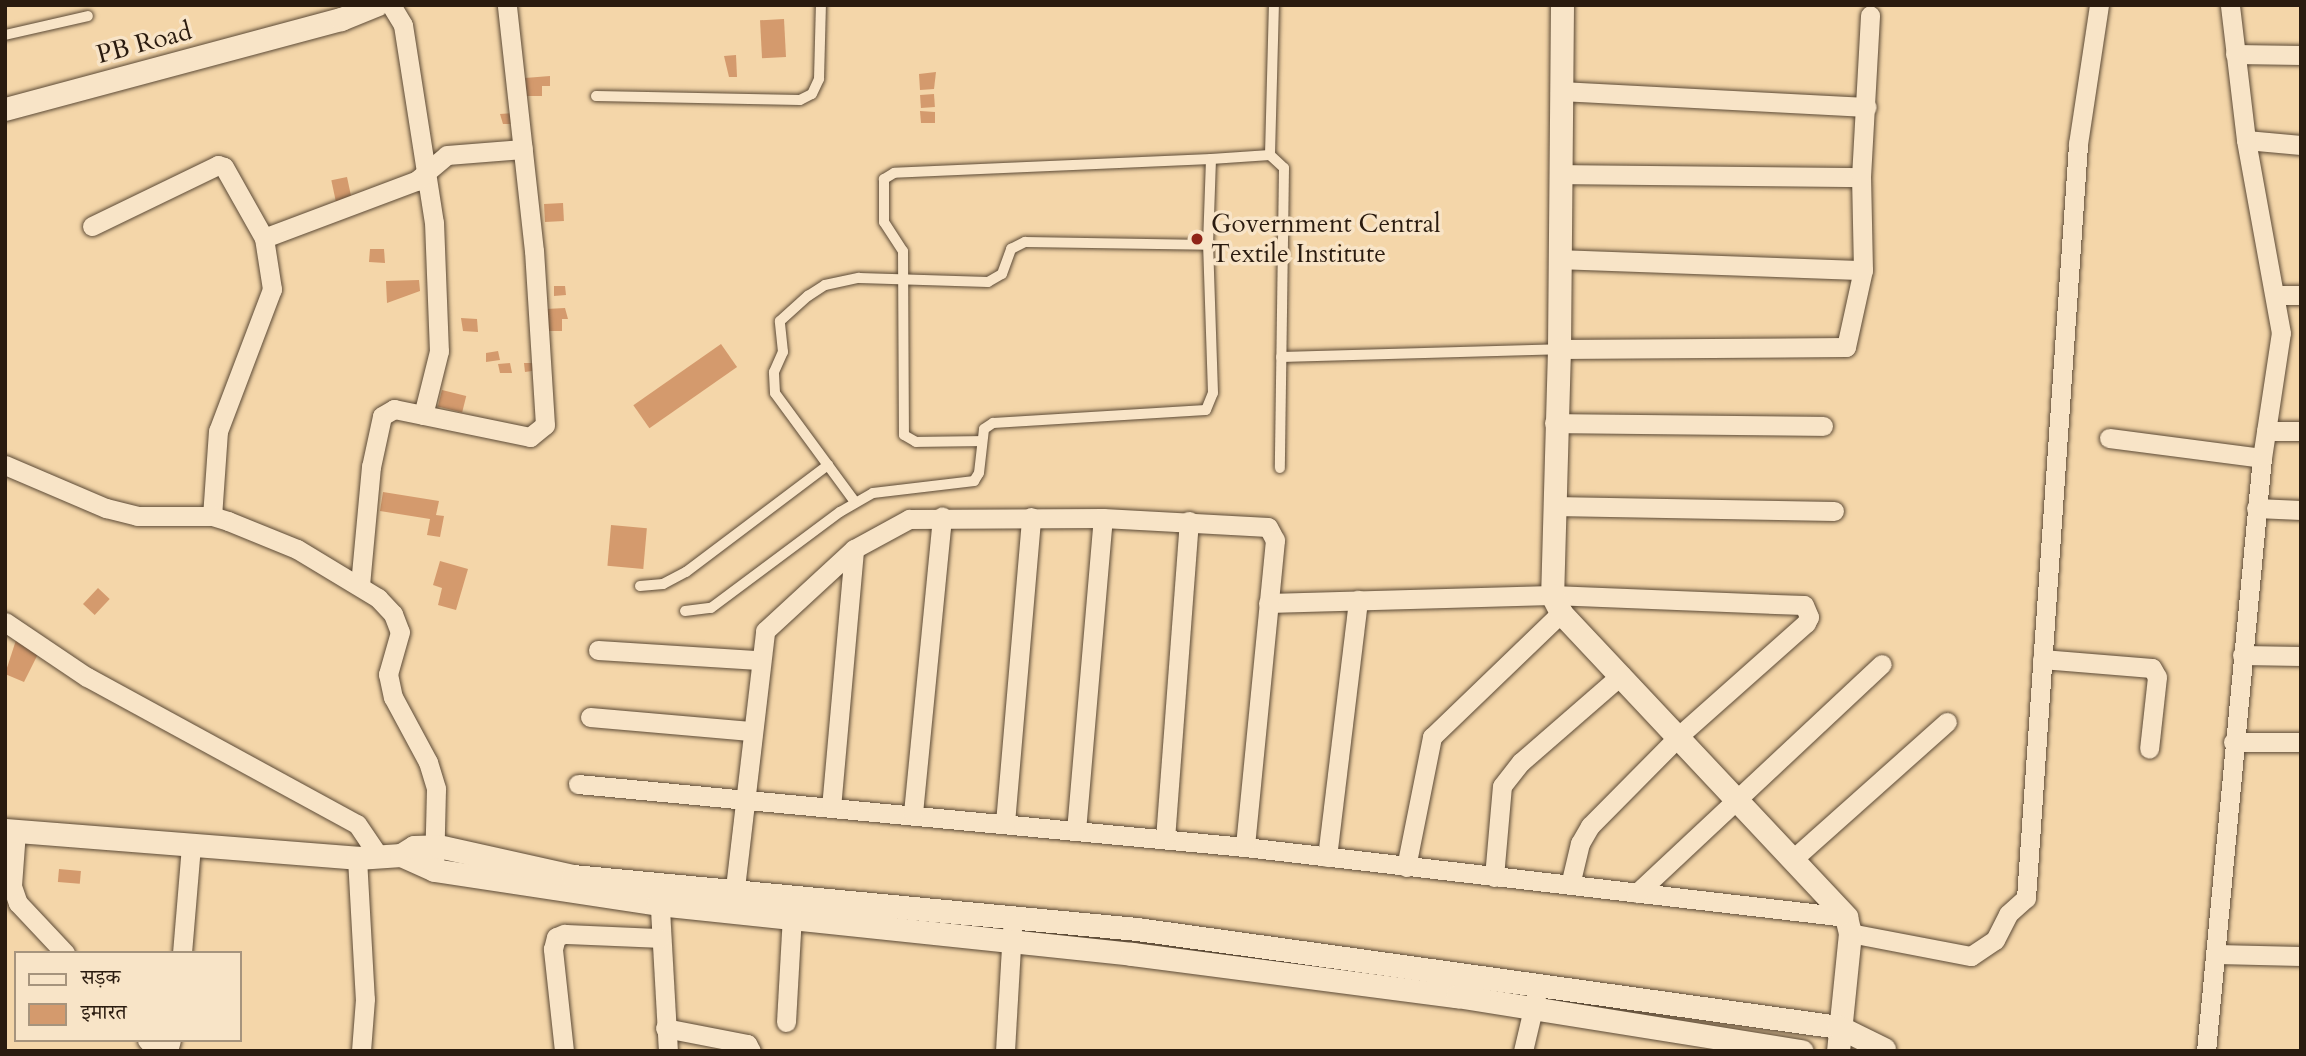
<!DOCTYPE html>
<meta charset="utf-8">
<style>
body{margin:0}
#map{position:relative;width:2306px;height:1056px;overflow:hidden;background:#f4d6a9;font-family:Cardo,"Noto Serif Devanagari",serif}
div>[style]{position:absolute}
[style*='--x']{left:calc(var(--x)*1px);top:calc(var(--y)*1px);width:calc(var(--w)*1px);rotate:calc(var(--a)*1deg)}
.building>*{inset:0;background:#d49a6d;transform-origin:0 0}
.roads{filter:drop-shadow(0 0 2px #5c4a36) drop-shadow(0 0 2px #5c4a36)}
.service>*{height:10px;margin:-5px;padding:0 5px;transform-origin:5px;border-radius:5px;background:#f8e4c7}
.minor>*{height:19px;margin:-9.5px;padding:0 9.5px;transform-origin:9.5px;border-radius:9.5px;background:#f8e4c7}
.tertiary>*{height:23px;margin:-11.5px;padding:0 11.5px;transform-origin:11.5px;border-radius:11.5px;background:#f8e4c7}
.dots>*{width:19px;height:19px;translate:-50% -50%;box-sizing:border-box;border:4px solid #f8e4c7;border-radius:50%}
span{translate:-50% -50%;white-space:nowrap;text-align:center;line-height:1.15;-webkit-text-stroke:7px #f8e4c7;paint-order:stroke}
.street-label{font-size:26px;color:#2a1b0f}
.poi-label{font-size:26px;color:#2a1b0f}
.left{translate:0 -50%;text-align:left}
.frame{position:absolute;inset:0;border:7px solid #2a1b0f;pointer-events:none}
.legend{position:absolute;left:14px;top:951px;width:228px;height:91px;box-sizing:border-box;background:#f8e4c7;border:2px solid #a6947d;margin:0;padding:9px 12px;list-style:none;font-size:21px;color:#2a1b0f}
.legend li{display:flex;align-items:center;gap:14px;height:35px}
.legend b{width:35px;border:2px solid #a6947d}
</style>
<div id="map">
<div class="building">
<div style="left:784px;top:19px;width:38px;height:24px;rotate:87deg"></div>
<div style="clip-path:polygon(736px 55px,737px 77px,729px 77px,724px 56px)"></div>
<div style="clip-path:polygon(936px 72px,934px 89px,920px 90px,919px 74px)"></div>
<div style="clip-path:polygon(550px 76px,550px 86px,542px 86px,542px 96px,527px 96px,525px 78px)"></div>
<div style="left:934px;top:94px;width:13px;height:14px;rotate:86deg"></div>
<div style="clip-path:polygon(920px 111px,935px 112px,935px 123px,921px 123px)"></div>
<div style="clip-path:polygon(514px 113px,515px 124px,503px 124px,500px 114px)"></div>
<div style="left:347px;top:177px;width:25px;height:16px;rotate:78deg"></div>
<div style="left:563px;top:203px;width:18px;height:19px;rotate:87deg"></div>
<div style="clip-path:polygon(370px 249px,384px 249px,385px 263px,369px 262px)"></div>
<div style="clip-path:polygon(419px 280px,420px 291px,387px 303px,386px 281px)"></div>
<div style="clip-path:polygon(554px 286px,565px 286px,566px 295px,554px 296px)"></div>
<div style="clip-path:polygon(565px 308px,568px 319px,562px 319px,562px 331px,546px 331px,546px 309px)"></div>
<div style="clip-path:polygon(461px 318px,477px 319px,478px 332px,463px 331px)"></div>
<div style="left:721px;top:344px;width:28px;height:107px;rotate:55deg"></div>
<div style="clip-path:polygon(498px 351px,500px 360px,486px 362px,486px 353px)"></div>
<div style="clip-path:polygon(510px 363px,512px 373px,500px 373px,498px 364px)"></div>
<div style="clip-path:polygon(524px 363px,538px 363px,539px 370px,525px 372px)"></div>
<div style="left:442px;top:390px;width:25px;height:17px;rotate:14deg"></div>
<div style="clip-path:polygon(383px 492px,439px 501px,436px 515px,444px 516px,440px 537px,427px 535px,430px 519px,380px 511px)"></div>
<div style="left:611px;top:525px;width:36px;height:41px;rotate:5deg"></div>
<div style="clip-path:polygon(440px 561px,468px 569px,456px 610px,438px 605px,442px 588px,433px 585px)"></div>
<div style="left:98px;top:588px;width:16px;height:22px;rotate:43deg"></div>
<div style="clip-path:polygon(17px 637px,41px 648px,24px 682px,5px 674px)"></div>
<div style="left:59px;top:869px;width:22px;height:13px;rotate:5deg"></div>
</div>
<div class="roads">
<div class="service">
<div style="--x:5;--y:35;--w:85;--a:-12.9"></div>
<div style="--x:596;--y:96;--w:204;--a:1.1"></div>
<div style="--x:800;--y:100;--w:13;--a:-27"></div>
<div style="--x:812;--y:94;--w:17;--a:-65"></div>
<div style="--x:819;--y:79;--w:74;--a:-88.5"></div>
<div style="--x:1270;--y:155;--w:150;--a:-88.5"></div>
<div style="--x:1211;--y:159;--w:59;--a:-3.9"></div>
<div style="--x:1270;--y:155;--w:19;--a:43"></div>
<div style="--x:1284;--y:168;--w:300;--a:90.8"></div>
<div style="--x:1281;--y:357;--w:278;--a:-1.6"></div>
<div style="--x:855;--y:502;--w:135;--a:-126.3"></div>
<div style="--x:775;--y:393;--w:21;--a:-93"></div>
<div style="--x:774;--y:372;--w:22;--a:-66"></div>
<div style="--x:783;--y:352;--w:31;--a:-96"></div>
<div style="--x:780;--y:321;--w:38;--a:-42"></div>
<div style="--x:808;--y:296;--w:20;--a:-33"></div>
<div style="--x:825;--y:285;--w:35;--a:-12"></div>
<div style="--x:859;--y:278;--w:129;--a:1.8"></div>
<div style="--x:988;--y:282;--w:16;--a:-30"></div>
<div style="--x:1002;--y:274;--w:27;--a:-70"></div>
<div style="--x:1011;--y:249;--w:16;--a:-27"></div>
<div style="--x:1025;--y:242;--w:183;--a:0.9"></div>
<div style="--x:640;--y:586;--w:23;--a:-5"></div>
<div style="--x:663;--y:584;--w:26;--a:-28"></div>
<div style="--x:686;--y:572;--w:178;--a:-37"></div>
<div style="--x:685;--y:611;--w:26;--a:-7"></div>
<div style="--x:711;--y:608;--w:161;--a:-36.7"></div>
<div style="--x:840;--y:512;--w:38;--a:-30"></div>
<div style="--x:873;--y:493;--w:102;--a:-6.8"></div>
<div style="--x:974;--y:481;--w:9;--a:-58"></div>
<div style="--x:979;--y:473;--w:44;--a:-83.5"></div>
<div style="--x:984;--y:429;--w:11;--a:-34"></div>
<div style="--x:993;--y:423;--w:213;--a:-3.5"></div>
<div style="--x:1206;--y:410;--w:18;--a:-68"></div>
<div style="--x:1213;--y:393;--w:148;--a:-91.9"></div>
<div style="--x:1208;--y:245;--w:86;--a:-88"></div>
<div style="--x:1211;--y:159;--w:317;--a:177.5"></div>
<div style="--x:894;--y:173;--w:12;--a:149"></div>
<div style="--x:884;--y:179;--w:43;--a:90"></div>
<div style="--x:884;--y:222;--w:35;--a:57"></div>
<div style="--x:903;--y:251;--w:184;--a:89.7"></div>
<div style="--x:904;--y:435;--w:14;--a:30"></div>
<div style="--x:916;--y:442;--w:66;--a:-0.9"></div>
</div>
<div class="minor">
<div style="--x:391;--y:5;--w:23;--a:59"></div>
<div style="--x:403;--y:25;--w:199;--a:81.1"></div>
<div style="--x:434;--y:222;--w:129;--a:87.8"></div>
<div style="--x:439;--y:351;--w:66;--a:104"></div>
<div style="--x:2235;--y:54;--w:66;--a:0.9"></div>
<div style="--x:1560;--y:91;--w:307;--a:3"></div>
<div style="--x:2246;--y:140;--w:55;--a:5.2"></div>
<div style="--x:1560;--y:174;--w:301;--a:0.6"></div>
<div style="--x:92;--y:226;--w:140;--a:-25.8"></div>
<div style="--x:218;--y:165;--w:6;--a:18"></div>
<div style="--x:224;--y:167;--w:81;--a:60.6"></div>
<div style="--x:264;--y:238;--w:52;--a:81.1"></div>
<div style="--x:272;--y:289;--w:152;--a:110.8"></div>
<div style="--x:218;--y:431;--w:85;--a:94"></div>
<div style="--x:264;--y:238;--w:162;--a:-20.6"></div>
<div style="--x:416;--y:181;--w:40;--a:-40"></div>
<div style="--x:447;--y:155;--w:76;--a:-4.5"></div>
<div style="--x:1559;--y:259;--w:304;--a:2.1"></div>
<div style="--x:2277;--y:295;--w:24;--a:0"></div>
<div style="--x:1559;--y:349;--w:287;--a:-0.4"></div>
<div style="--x:1846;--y:347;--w:79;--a:-77.6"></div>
<div style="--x:1863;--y:270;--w:93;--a:-91.2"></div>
<div style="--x:1861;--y:177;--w:162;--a:-86.8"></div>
<div style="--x:1554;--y:423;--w:269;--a:0.6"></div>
<div style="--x:2266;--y:431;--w:35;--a:0"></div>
<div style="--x:2109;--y:438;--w:154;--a:7.4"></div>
<div style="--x:5;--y:465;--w:110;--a:23.1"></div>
<div style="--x:106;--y:508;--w:32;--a:14"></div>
<div style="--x:137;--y:516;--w:75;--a:0"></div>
<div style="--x:212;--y:516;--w:17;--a:17"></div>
<div style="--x:228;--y:521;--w:74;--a:22.1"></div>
<div style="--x:297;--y:549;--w:95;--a:31.2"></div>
<div style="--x:378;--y:598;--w:22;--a:47"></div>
<div style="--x:393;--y:614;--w:19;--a:69"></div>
<div style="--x:400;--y:632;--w:44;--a:105.9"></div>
<div style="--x:388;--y:674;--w:24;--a:78"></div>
<div style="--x:393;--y:697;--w:74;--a:61.7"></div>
<div style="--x:428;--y:762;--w:28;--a:73"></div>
<div style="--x:436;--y:789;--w:81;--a:91.4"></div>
<div style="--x:1553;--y:506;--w:281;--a:1"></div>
<div style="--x:2256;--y:508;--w:45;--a:2.5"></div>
<div style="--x:360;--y:585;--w:119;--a:-84.7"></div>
<div style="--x:371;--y:467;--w:52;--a:-77.8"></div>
<div style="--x:382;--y:416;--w:14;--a:-30"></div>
<div style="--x:394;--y:409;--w:139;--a:11.6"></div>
<div style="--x:530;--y:437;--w:19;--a:-39"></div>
<div style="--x:545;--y:425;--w:174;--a:-93.6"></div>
<div style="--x:534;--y:251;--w:247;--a:-96.3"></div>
<div style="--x:1268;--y:603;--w:284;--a:-1.6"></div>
<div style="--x:1552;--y:595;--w:252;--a:2.3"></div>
<div style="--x:1804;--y:605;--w:13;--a:67"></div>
<div style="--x:1809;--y:617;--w:7;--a:117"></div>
<div style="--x:1806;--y:623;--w:169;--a:138.4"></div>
<div style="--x:1680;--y:735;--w:128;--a:134.7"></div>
<div style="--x:1590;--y:826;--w:20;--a:120"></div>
<div style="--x:1580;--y:843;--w:43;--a:103.4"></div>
<div style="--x:5;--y:622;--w:99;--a:33.9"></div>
<div style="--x:87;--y:677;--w:307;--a:28.6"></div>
<div style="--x:357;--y:824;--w:37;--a:56"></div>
<div style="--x:598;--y:650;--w:161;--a:3.6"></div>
<div style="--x:2242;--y:655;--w:59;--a:1"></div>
<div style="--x:2042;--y:659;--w:110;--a:4.7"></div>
<div style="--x:2152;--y:668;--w:10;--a:61"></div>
<div style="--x:2157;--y:677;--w:72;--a:96.3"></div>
<div style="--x:590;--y:717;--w:161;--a:5"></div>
<div style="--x:2233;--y:742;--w:68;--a:0"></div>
<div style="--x:578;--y:784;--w:670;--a:5.4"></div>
<div style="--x:1245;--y:847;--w:605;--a:6.64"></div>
<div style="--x:831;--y:808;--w:260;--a:-84.9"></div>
<div style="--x:913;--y:813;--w:298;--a:-84.4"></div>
<div style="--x:1005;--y:823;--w:307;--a:-85.1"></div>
<div style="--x:16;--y:831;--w:55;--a:94.2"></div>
<div style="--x:12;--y:886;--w:18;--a:71"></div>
<div style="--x:18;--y:903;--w:69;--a:46.8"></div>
<div style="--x:1076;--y:831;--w:314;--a:-85.1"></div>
<div style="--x:1165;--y:839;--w:319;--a:-85.7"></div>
<div style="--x:1327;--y:857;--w:259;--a:-83.1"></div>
<div style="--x:357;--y:858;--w:141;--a:86.8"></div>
<div style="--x:365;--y:999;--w:52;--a:94.4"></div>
<div style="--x:1793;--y:859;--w:206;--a:-41.7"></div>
<div style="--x:1406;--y:867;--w:133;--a:-78.7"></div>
<div style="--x:1432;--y:737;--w:179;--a:-43.9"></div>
<div style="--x:1494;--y:877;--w:91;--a:-85"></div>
<div style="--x:1502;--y:786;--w:31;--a:-52"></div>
<div style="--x:1521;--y:762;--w:133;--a:-41"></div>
<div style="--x:659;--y:891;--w:160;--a:86.8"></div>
<div style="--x:1637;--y:893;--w:335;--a:-43.1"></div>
<div style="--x:733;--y:905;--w:276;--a:-83.3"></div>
<div style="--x:765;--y:631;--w:121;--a:-42.7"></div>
<div style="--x:854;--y:549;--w:63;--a:-28.6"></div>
<div style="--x:909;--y:519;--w:194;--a:-0.3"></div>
<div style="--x:1103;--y:518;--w:165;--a:3.1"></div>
<div style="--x:1268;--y:527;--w:15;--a:62"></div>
<div style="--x:1275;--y:540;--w:308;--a:95.6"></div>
<div style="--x:1850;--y:933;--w:123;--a:10.8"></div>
<div style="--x:1971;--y:956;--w:29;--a:-34"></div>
<div style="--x:1995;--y:940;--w:29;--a:-63"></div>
<div style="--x:2008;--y:914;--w:24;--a:-42"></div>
<div style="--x:2026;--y:898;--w:756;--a:-86.05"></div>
<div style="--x:2078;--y:144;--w:141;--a:-81.4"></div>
<div style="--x:182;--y:953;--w:108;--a:-85.2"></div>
<div style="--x:2216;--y:954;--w:85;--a:1.3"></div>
<div style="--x:786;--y:1022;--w:106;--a:-86.8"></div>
<div style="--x:665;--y:1028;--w:84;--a:11"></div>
<div style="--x:747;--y:1044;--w:8;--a:60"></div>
<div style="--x:147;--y:1040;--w:15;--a:48"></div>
<div style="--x:168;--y:1051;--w:11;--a:-75"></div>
<div style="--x:564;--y:1051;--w:103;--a:-96.2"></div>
<div style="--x:553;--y:949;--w:12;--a:-76"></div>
<div style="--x:556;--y:937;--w:9;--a:-21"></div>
<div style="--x:564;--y:934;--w:95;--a:2.4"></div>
<div style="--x:1005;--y:1051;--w:122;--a:-86.7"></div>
<div style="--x:1523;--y:1051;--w:57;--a:-76.7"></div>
<div style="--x:2206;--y:1051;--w:596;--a:-84.61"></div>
<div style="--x:2262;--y:458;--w:126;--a:-81.4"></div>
<div style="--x:2281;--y:333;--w:196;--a:-100.3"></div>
<div style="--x:2246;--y:140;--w:136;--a:-96.8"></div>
</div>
<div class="tertiary">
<div style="--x:1562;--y:5;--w:344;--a:90.5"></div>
<div style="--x:1559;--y:349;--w:246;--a:91.6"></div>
<div style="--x:1552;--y:595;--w:20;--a:63"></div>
<div style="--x:1561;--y:613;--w:417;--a:46.8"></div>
<div style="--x:1846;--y:917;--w:16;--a:76"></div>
<div style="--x:1850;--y:933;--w:119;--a:95.8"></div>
<div style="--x:5;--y:109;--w:348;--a:-15"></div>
<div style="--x:341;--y:19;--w:38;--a:-22"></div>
<div style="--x:5;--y:830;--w:353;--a:4.5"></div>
<div style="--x:357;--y:858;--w:44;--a:-3.9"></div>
<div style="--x:401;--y:855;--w:36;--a:24"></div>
<div style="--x:434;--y:870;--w:227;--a:8.6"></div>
<div style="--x:658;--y:904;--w:477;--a:6"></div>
<div style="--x:1132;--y:954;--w:328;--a:7.4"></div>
<div style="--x:1457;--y:996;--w:349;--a:9.1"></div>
<div style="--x:401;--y:855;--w:15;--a:-32"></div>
<div style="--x:414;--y:847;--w:24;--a:-2"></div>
<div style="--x:438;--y:846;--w:138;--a:12.5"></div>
<div style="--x:573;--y:876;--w:566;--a:5.37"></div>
<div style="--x:1137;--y:929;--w:709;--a:7.95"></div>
<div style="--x:1839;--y:1027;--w:50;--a:26.1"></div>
</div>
</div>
<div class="dots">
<div style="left:1197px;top:239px;background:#8f2418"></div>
</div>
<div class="street-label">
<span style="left:144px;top:43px;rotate:-15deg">PB Road</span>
</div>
<div class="poi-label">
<span class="left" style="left:1211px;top:239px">Government Central<br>Textile Institute</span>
</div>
<div class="frame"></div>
<ul class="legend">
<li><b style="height:9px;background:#f8e4c7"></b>सड़क</li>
<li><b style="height:19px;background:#d49a6d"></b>इमारत</li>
</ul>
</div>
